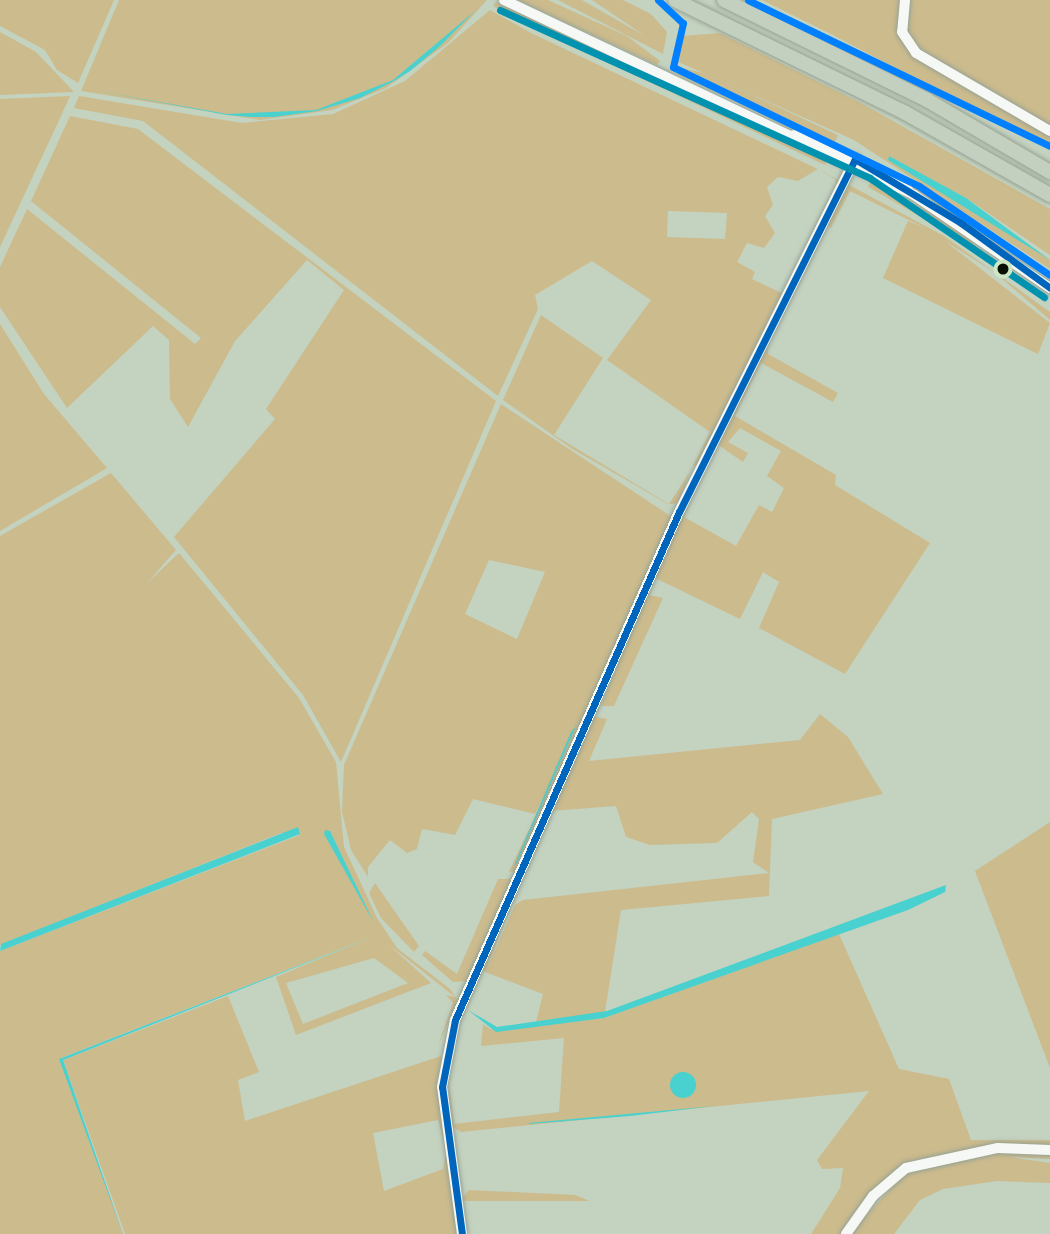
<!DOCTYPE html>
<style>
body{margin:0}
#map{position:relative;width:1050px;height:1234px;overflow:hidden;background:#c4d2c0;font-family:"Titillium Web",sans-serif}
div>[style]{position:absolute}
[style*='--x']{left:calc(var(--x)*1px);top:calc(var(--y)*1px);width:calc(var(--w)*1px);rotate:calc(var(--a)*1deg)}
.green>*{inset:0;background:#ccbb8d}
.water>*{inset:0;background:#48d1ce}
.round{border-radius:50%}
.roads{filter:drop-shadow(0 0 2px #96a293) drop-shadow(0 0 2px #96a293)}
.minor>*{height:10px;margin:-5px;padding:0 5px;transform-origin:5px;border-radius:5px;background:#f6f8f6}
.highway>*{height:14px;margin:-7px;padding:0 7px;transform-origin:7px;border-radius:7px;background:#c3cfbf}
.bus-1>*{height:7px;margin:-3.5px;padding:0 3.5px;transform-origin:3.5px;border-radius:3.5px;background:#0065bd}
.bus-2>*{height:7px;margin:-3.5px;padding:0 3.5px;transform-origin:3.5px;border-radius:3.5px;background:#0192b0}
.bus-3>*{height:7px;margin:-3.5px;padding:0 3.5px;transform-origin:3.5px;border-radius:3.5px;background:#0080ff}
.dots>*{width:19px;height:19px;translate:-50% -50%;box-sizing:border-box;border:4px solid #cde7c4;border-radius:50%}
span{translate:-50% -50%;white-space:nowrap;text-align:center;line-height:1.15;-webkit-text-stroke:7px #cde7c4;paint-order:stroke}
</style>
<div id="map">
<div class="green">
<div style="clip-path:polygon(0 0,114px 0,78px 83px,57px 70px,45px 50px,0 26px)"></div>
<div style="clip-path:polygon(119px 0,487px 0,448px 43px,386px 88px,332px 110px,260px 120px,81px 91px)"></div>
<div style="clip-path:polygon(517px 0,548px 0,627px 36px,660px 61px,657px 65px)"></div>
<div style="clip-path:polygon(558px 0,582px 0,645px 36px,592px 0,623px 0,651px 14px,667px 32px,663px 54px)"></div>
<div style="clip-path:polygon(762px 0,1050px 0,1050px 149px,829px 33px)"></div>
<div style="clip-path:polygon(496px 2px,755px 123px,827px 159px,825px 165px,531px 26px,493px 6px)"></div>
<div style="clip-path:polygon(evenodd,490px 10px,531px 33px,824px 172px,840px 181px,837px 188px,835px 179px,818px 169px,798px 181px,778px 177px,767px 187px,773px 205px,765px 216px,775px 233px,764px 248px,747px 243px,737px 262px,755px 272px,752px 279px,784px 294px,698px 464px,693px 466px,710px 432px,607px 360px,651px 300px,592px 261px,535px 295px,538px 309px,498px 396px,143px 121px,74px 108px,79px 96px,242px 123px,333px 114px,405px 81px,490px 10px,668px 211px,727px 213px,725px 239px,667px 237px,668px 211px)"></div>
<div style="clip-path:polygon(0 32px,36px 52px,74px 92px,0 95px)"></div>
<div style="clip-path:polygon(720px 33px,859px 102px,1050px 209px,1050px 255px,966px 198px,888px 157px,1001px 225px,1050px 260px,1050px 269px,854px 140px,674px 60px,681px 36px)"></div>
<div style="clip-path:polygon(675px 66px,707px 74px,838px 135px,833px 146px,679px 75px)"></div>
<div style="clip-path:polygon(70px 96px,67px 103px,0 247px,0 99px)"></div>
<div style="clip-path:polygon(70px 116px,138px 129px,496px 401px,341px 762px,303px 695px,174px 537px,275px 419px,266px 409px,344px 290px,307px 260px,235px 341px,188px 427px,170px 399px,169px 340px,153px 326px,67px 408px,0 307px,0 267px,27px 209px,195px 344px,201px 338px,31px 201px)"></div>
<div style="clip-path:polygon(881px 164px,967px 214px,1050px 275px,878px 167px)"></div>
<div style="clip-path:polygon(871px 181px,959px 228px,981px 251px,868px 187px)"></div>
<div style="clip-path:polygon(849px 185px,944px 236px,1050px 312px,1050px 320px,994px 272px,945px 241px,1050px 323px,1038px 354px,883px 278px,908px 221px,927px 229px,850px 191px,831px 228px,826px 225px)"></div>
<div style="clip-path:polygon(541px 315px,603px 358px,554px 435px,669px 504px,690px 472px,679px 501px,674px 504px,668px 504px,571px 448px,503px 400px)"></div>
<div style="clip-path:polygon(0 324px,44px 394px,107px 468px,0 531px)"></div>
<div style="clip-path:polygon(767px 344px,768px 354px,838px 393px,833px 402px,761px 363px,735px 416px,836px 475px,835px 485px,930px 543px,845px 674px,759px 628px,779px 582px,763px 572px,740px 619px,653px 577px,712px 453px,684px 517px,736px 546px,759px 505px,772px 512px,784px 488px,767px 476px,781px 451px,740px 428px,728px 442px,748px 453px,743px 462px,717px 444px)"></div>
<div style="clip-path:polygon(evenodd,501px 404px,672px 517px,515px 872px,509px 872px,577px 727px,535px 814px,473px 799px,455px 835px,422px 829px,417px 849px,407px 853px,390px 840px,368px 867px,368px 877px,351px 850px,342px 812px,344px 765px,501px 404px,489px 560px,545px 572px,517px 639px,465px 614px,489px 560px)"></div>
<div style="clip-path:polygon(evenodd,111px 473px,176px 550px,147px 583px,179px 553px,299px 698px,336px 762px,344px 847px,377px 918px,397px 948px,450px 989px,458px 1001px,438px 1046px,453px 1003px,446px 995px,455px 997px,388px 944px,431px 983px,296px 1035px,276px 977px,374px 936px,61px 1058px,123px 1234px,0 1234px,0 951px,300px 835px,281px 833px,0 945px,0 536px,111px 473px,374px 958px,408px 983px,303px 1024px,286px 983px,374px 958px)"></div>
<div style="clip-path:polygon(649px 588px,649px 595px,663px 598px,614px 706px,601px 706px)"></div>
<div style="clip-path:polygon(820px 714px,848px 737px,883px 794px,772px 819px,769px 896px,621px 910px,605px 1012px,536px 1022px,543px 994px,485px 972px,481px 967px,522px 876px,487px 968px,515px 905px,523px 900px,769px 873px,753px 862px,759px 819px,752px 812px,717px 843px,650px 845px,626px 837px,616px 806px,550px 811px,592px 716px,607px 719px,589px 761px,800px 740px)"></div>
<div style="clip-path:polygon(1050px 822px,1050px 1068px,975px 871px)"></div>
<div style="clip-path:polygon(498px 879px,512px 879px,468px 981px,453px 982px,422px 955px,425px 951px,457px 974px)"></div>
<div style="clip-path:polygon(375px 883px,419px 946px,414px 952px,381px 918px,369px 893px)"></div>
<div style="clip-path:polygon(839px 934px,899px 1069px,949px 1079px,971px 1140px,1050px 1140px,1050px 1147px,1004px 1144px,920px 1159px,881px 1183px,842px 1234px,811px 1234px,840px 1188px,843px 1168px,822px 1169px,817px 1160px,869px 1091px,461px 1132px,450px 1125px,448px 1071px,454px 1124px,559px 1112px,564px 1038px,481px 1046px,483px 1024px,490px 1029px,604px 1018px)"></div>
<div style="clip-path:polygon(228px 996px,259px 1072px,238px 1080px,245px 1121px,441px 1056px,445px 1145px,438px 1120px,373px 1133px,384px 1191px,443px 1169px,446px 1153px,458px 1234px,125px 1234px,63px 1060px)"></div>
<div style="clip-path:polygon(1000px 1150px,1050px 1153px,1050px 1159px,1010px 1157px,1050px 1163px,1050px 1183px,997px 1181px,943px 1189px,920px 1200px,894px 1234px,849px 1234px,906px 1172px)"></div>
<div style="clip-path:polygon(469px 1190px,575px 1195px,590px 1201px,459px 1201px)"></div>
</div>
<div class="water">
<div style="clip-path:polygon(475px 11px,439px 47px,410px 71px,394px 81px,360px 98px,317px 111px,274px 117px,251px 117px,227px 115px,93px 90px,227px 114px,316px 110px,393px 80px)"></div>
<div style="clip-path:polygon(889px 156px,966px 198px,1050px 260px,888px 160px)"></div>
<div style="clip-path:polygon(576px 726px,517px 863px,514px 866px,571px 732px)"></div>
<div style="clip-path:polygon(298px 827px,300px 834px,0 951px,1px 944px)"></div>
<div style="clip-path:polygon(325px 830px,330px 831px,374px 923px,324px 834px)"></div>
<div style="clip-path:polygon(946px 885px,945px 892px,908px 910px,604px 1018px,496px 1032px,468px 1010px,497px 1027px,607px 1011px)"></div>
<div style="clip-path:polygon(375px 936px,63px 1060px,123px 1234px,59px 1059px)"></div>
<div class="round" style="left:670px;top:1072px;width:26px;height:26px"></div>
<div style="clip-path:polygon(714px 1106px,630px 1116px,529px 1124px,529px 1123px)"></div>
</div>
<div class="roads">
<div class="minor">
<div style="--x:504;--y:0;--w:454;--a:25.4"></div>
<div style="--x:914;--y:195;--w:165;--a:34.4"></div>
<div style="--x:905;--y:0;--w:32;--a:95"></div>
<div style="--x:902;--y:32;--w:25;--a:56"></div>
<div style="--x:916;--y:53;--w:155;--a:30.2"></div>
<div style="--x:794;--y:135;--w:127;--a:25.8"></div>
<div style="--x:462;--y:1234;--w:148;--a:-97.7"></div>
<div style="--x:442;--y:1087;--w:68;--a:-79"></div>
<div style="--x:455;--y:1020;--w:555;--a:-66.21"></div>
<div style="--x:679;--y:512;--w:394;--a:-63.5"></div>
<div style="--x:846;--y:1234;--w:47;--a:-54.6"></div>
<div style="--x:873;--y:1196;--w:43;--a:-40.3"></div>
<div style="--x:906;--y:1168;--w:94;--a:-12.3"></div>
<div style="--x:998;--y:1148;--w:52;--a:2.2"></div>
</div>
<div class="highway">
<div style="--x:675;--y:0;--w:255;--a:26.1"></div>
<div style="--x:904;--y:112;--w:168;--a:29.6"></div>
<div style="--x:724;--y:0;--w:226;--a:26.2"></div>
<div style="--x:927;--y:100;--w:143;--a:30.3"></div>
</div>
</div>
<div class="bus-1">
<div style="--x:462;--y:1234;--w:148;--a:-97.7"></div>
<div style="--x:442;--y:1087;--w:68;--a:-79"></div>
<div style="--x:455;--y:1020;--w:555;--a:-66.21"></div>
<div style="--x:679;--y:512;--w:394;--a:-63.5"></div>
<div style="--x:855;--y:159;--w:124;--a:31.1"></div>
<div style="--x:961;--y:223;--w:110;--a:36.1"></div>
</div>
<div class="bus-2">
<div style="--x:500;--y:10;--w:406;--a:24.4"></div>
<div style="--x:870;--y:178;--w:211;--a:34.4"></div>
</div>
<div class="bus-3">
<div style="--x:658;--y:0;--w:34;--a:43"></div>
<div style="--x:683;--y:23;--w:45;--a:102.8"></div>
<div style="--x:673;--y:67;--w:273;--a:25.8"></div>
<div style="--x:919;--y:186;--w:158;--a:34.2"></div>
<div style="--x:748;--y:0;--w:335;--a:25.8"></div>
</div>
<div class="dots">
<div style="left:1003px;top:269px;background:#070f05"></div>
</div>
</div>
